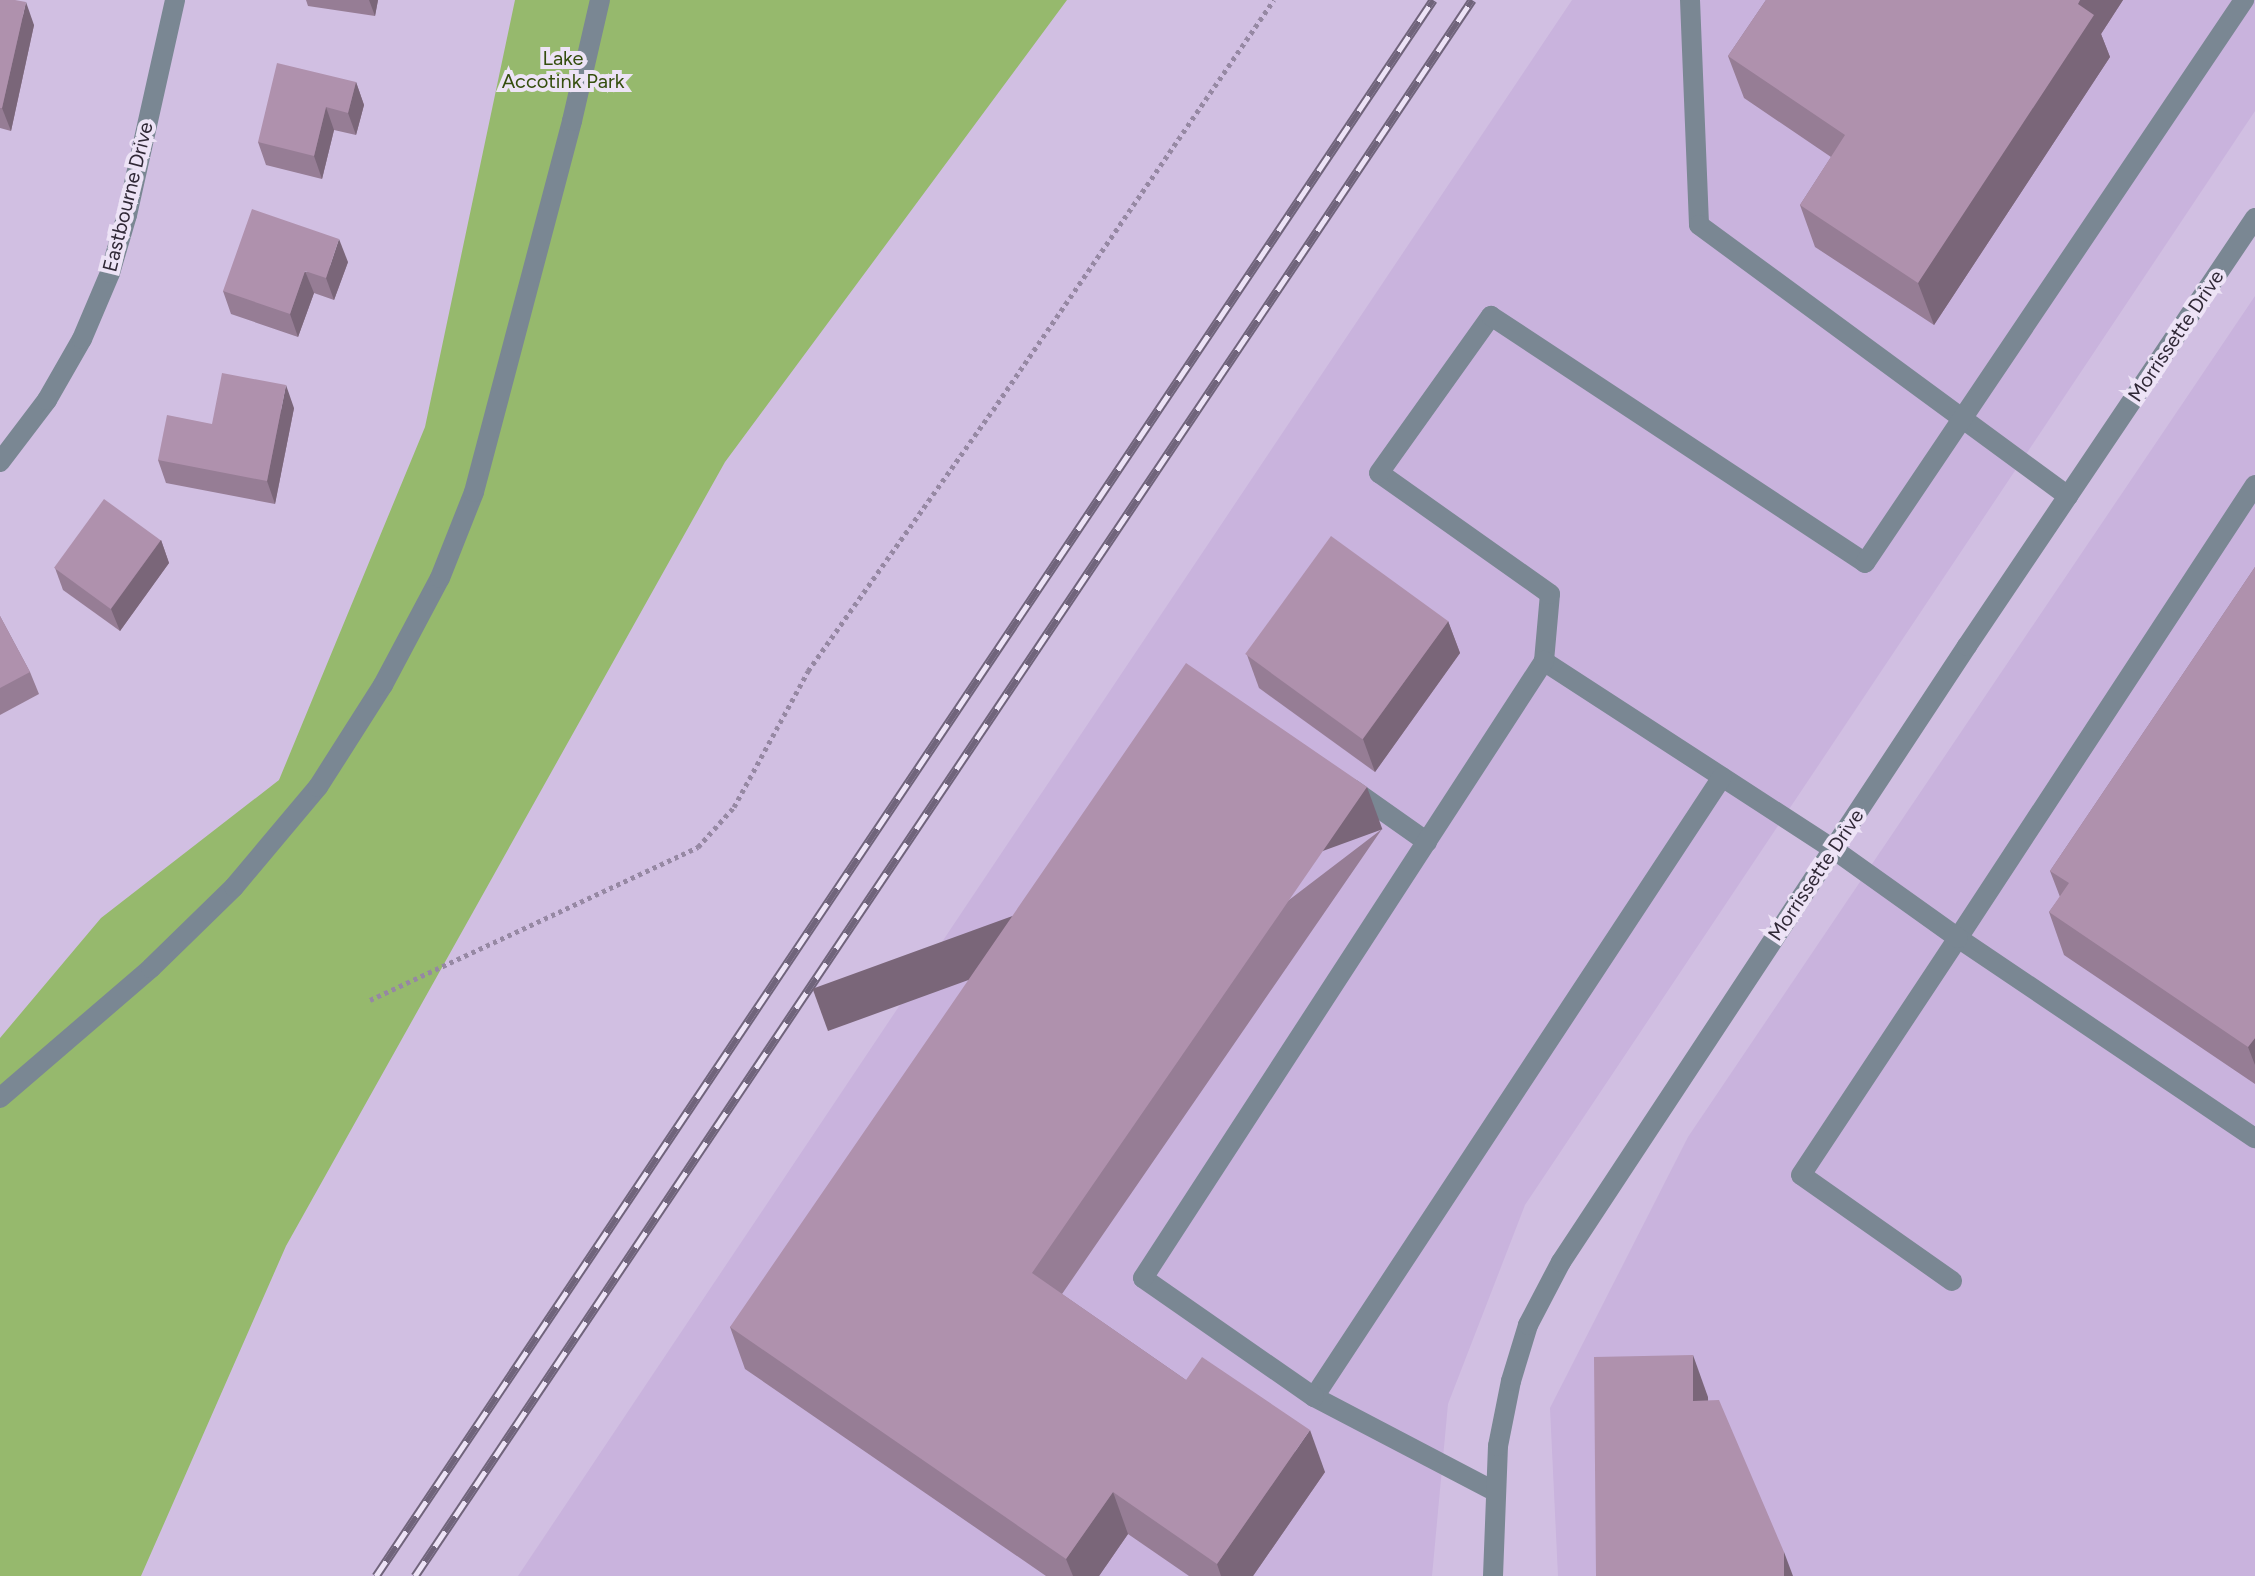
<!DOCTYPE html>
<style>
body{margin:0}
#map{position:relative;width:2255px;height:1576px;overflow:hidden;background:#d1bfe2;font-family:Figtree,sans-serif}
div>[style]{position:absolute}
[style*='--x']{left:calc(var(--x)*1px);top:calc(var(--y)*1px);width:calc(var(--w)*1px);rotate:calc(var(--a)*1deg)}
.built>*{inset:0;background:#c9b3dd}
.green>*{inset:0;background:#96b96d}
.path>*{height:5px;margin-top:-2.5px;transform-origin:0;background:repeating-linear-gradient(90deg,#9688a3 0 4px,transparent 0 8px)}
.minor>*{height:20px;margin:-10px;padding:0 10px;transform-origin:10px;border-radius:10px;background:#7a8793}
.rail>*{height:9px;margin-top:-4.5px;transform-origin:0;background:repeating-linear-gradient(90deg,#ede3f6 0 18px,#70647b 0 36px);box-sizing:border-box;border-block:2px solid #70647b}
.wall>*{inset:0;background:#967d95}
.shaded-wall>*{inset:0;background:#7a6679;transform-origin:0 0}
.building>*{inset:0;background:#af91ad;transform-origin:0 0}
span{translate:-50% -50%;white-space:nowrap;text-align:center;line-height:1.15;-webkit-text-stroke:8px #ede3f6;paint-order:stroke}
.park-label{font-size:20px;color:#354e0e}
.street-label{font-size:20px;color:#302836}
</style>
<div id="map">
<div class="built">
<div style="clip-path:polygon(1572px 0,2255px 0,2255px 111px,1525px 1205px,1448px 1404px,1432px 1576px,518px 1576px)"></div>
<div style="clip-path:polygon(2255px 296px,2255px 1576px,1558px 1576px,1550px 1408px,1688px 1137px)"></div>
</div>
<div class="green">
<div style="clip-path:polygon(515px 0,1067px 0,725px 462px,286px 1246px,141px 1576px,0 1576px,0 1038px,101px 918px,279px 780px,425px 427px)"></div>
</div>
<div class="path">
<div style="--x:370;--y:1000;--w:362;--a:-25"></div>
<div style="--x:698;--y:847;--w:54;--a:-48"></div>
<div style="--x:734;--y:807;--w:155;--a:-61.4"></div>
<div style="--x:808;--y:671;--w:320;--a:-54.7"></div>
<div style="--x:993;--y:410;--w:497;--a:-55.6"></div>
</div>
<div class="minor">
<div style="--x:1690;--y:0;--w:225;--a:87.7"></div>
<div style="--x:1699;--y:225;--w:458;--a:36.3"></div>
<div style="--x:0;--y:462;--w:78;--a:-52.8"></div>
<div style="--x:47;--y:400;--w:70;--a:-60.2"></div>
<div style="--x:82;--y:339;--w:72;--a:-67"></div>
<div style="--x:110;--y:273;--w:60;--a:-73.7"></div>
<div style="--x:127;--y:215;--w:220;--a:-77.4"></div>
<div style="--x:2255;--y:485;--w:542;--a:123.25"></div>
<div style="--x:1958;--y:938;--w:358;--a:34"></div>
<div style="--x:1352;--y:789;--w:92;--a:35.2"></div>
<div style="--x:0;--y:1098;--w:199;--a:-40.7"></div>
<div style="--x:151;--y:968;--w:116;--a:-44.3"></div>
<div style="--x:234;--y:887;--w:131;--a:-50"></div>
<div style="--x:318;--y:787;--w:121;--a:-57.5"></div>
<div style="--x:383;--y:685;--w:121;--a:-62"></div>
<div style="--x:440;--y:578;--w:92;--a:-68.4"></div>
<div style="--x:474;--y:492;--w:384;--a:-75.2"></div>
<div style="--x:572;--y:121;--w:124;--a:-77"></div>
<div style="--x:1952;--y:1281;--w:184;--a:-144.9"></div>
<div style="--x:1801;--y:1175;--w:284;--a:-56.5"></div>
<div style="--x:1958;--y:938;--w:153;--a:-144.5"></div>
<div style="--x:1833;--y:849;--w:345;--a:-147"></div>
<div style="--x:1544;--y:661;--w:67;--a:-84.9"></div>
<div style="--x:1550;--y:594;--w:209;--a:-144.7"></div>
<div style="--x:1379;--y:473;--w:193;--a:-54.5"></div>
<div style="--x:1491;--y:316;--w:448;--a:33.4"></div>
<div style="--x:1865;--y:563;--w:679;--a:-56.05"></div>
<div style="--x:1314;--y:1397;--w:742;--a:-56.65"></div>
<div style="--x:1494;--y:1491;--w:203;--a:-152.4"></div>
<div style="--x:1314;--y:1397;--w:208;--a:-145.2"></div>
<div style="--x:1143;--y:1278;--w:736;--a:-56.98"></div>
<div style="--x:1493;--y:1576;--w:130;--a:-87.8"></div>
<div style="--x:1498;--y:1446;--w:66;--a:-78.7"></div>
<div style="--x:1511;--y:1381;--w:59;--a:-73.1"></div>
<div style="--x:1528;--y:1325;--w:71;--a:-62.4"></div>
<div style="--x:1561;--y:1262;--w:738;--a:-56.61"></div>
<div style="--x:1967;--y:646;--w:516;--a:-56.06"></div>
</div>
<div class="rail">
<div style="--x:376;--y:1576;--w:1898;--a:-56.15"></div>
<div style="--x:415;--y:1576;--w:1898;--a:-56.15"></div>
</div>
<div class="wall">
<div style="clip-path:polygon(0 0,34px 25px,11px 131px,0 128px)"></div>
<div style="clip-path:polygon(306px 0,378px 0,375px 16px,308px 6px)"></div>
<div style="clip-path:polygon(1766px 0,2123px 0,2101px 34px,2110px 57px,1934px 325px,1815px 247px,1800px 205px,1831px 157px,1744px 98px,1728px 56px)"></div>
<div style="clip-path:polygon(356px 82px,364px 105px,356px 135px,334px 130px,322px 179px,266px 165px,258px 142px)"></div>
<div style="clip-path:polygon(348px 262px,334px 300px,314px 293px,298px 337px,231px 314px,223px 291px)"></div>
<div style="clip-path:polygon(294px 408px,275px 504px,166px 483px,158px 460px,212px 424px)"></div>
<div style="clip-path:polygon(161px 540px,169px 563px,120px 631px,63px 590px,55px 568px)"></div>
<div style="clip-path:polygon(2255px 567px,2255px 1084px,2064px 955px,2049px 912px,2060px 897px,2050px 871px)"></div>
<div style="clip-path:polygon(0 616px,30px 672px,39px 694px,0 715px)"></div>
<div style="clip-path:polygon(1448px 621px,1460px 653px,1375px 772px,1259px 688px,1247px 655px)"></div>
<div style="clip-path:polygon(1382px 829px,1062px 1294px,1186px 1380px,1325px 1472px,1253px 1576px,1189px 1576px,1128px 1534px,1099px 1576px,1046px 1576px,745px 1369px,730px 1327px)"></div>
</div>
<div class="shaded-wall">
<div style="clip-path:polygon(369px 0,378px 0,375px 16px)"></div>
<div style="clip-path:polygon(2080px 0,2123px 0,2101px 34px,2110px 57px,1934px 325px,1918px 283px)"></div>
<div style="clip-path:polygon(26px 2px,34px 25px,11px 131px,2px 108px)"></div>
<div style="clip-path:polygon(356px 82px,364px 105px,356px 135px,348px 113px)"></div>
<div style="clip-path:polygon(326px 107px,334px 130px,322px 179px,314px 156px)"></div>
<div style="clip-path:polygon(339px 239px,348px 262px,334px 300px,326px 278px)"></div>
<div style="clip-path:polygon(305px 271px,314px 293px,298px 337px,290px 314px)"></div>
<div style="clip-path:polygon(286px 385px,294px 408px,275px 504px,267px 481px)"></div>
<div style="clip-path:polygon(161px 540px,169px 563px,120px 631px,111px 609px)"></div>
<div style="clip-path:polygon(1448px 621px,1460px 653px,1375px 772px,1363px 739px)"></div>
<div style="left:1367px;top:787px;width:45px;height:590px;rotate:70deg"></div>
<div style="clip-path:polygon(2255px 1038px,2255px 1065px,2248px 1047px)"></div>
<div style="clip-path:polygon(1693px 1355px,1708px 1397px,1709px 1443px,1693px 1401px)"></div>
<div style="clip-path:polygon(1310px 1430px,1325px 1472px,1253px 1576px,1221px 1576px,1217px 1564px)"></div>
<div style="clip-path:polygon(1113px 1492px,1128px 1534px,1099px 1576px,1073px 1576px,1066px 1559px)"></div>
<div style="clip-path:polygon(1784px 1552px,1793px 1576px,1784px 1576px)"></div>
</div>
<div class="building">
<div style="clip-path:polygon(0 0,15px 0,26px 2px,2px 108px,0 108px)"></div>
<div style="clip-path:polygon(1766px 0,2080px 0,2078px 4px,2094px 15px,1918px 283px,1800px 205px,1845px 135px,1728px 56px)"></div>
<div style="clip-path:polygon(277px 63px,356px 82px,348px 113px,326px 107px,314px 156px,258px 142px)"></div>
<div style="clip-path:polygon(252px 209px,339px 239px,326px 278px,305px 271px,290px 314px,223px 291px)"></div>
<div style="clip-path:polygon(222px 373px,286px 385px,267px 481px,158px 460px,167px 415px,212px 424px)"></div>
<div style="left:104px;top:499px;width:70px;height:85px;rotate:36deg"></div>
<div style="left:1331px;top:536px;width:145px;height:146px;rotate:36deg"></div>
<div style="clip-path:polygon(2255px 567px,2255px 1038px,2248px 1047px,2049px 912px,2069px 883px,2050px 871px)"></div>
<div style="clip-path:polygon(0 616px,30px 672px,0 688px)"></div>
<div style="clip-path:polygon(1186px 663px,1367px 787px,1032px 1273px,1186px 1380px,1202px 1357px,1310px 1430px,1217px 1564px,1113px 1492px,1066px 1559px,730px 1327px)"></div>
<div style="clip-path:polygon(1693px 1355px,1693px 1401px,1719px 1400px,1784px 1552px,1784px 1576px,1596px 1576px,1594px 1357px)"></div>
</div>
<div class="park-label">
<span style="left:563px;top:70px">Lake<br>Accotink Park</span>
</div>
<div class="street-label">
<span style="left:128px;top:197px;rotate:-76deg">Eastbourne Drive</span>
<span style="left:2176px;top:336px;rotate:-56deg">Morrissette Drive</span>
<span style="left:1816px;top:875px;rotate:-56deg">Morrissette Drive</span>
</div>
</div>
